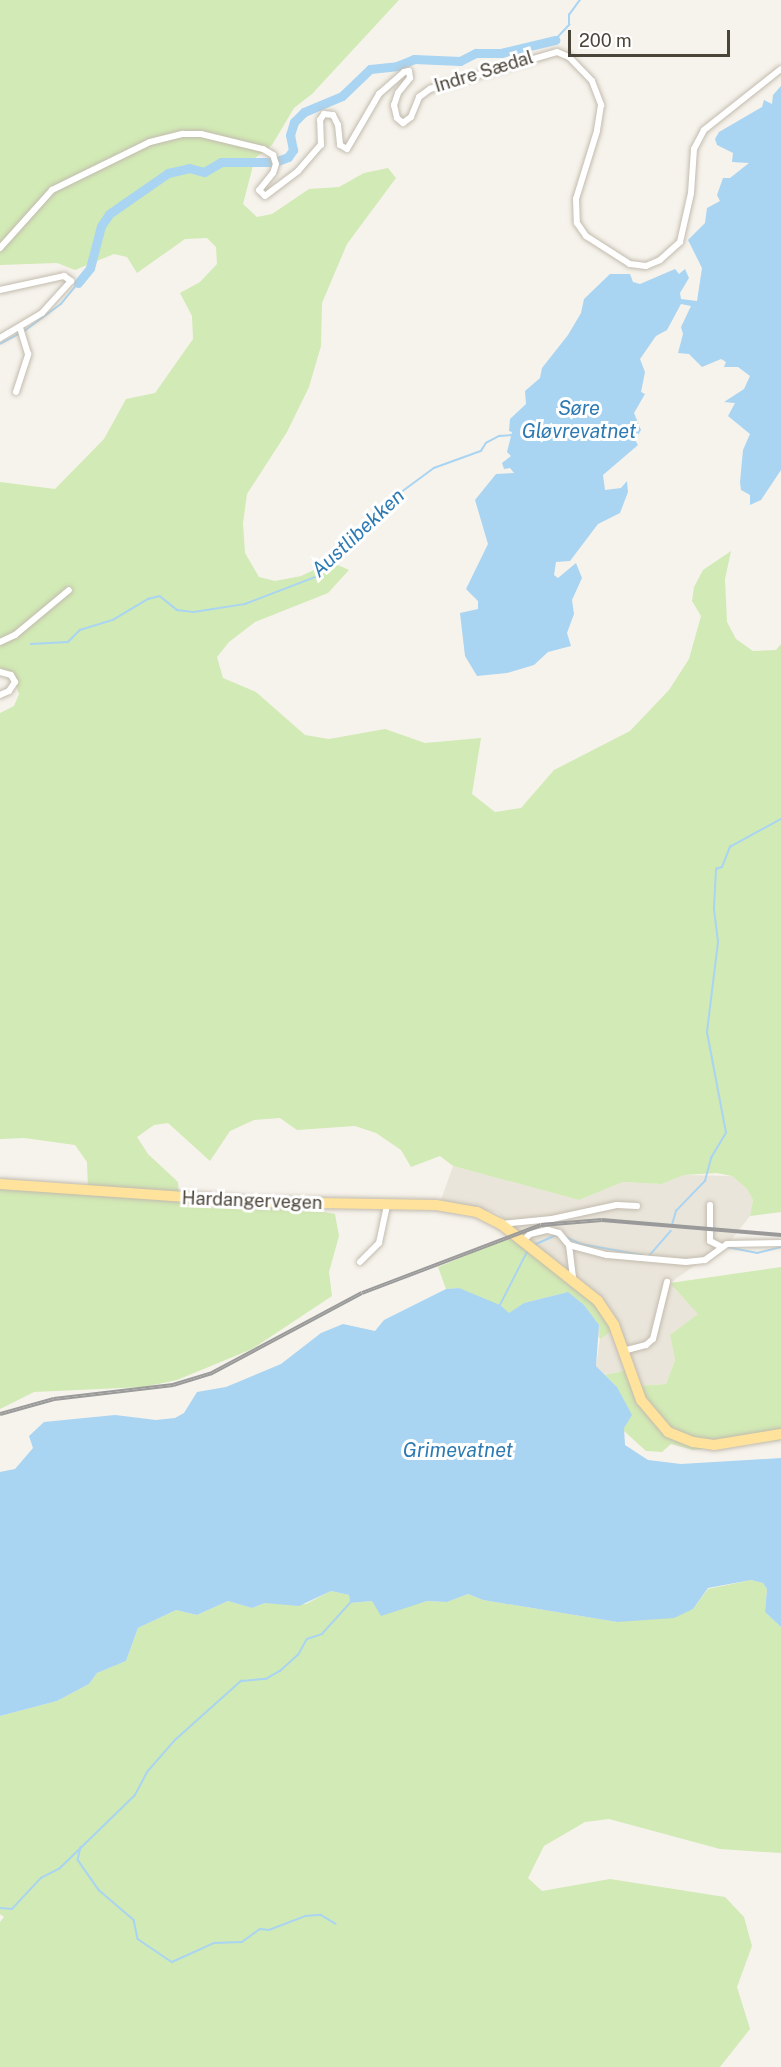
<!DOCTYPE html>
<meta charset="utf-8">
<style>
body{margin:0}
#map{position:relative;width:781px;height:2067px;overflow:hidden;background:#f6f3ec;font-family:"Public Sans",sans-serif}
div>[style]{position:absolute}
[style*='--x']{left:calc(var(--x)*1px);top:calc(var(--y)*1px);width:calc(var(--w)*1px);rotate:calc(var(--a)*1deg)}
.residential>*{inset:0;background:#eae5da}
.green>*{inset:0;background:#d2eab5}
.water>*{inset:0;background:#a9d4f2}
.stream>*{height:1.5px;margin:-0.75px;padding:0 0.75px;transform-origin:0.75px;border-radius:0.75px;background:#a9d4f2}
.river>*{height:9px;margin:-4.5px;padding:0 4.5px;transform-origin:4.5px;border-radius:4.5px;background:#a9d4f2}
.roads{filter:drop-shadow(0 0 2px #c2bbae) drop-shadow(0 0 2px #c2bbae)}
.minor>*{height:6px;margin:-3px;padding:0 3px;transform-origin:3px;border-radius:3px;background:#fff}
.primary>*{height:10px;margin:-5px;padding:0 5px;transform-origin:5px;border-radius:5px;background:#ffe39c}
.rail>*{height:4px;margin-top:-2px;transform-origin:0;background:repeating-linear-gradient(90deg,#fff 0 4.5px,#9a9a9a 0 9px);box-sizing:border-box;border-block:2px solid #9a9a9a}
span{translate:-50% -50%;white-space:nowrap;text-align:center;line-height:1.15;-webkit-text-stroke:6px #fff;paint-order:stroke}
.street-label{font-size:18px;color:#4b4439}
.water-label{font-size:20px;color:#2e7ab2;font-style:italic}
.scale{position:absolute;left:568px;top:30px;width:162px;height:27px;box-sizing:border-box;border:3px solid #4b4439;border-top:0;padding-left:8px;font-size:18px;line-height:21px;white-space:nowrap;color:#4b4439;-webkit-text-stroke:4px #fff;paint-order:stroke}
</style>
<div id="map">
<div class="residential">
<div style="clip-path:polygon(453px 1166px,579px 1200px,623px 1182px,662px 1184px,684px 1175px,732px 1176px,747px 1189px,753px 1200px,750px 1216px,732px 1239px,670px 1283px,699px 1314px,670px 1335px,675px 1360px,666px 1384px,636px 1386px,631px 1369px,605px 1375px,596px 1366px,600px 1339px,524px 1240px,498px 1213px,441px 1200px)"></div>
</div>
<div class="green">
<div style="clip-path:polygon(0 0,399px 0,312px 94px,294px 108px,272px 145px,255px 158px,243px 204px,257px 217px,272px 214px,309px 189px,339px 187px,364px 173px,388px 168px,396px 178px,347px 244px,322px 303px,321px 346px,309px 387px,287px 432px,247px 494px,243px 523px,245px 553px,259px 577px,275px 581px,301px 576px,331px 562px,349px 570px,328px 593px,255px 622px,229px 642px,217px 657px,223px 678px,256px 692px,305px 735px,329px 739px,385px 729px,425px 743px,481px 738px,472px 794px,495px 812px,521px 808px,554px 770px,630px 731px,669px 690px,689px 659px,701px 616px,692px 601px,694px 587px,703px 570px,731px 551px,725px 579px,727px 622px,736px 639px,753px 651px,776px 650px,781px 644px,781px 1212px,750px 1216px,753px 1200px,747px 1189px,732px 1176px,717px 1173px,684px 1175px,662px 1184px,623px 1182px,579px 1200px,453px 1166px,440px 1156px,411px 1167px,401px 1150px,376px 1133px,355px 1126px,297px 1130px,280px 1118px,254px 1120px,230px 1131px,210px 1161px,168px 1123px,154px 1125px,137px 1137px,148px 1154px,178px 1182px,179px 1199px,290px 1206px,335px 1214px,339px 1236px,329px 1272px,332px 1296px,252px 1349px,177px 1380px,144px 1387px,34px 1392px,0 1409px,0 1186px,88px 1190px,87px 1162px,75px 1145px,24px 1138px,0 1139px,0 713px,14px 706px,19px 694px,13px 678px,0 674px,0 482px,55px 489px,104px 439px,126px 399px,155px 393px,193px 339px,192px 316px,180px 293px,200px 282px,217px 264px,216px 247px,207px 238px,185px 239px,137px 273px,127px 257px,114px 254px,75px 270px,57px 263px,0 265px)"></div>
<div style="clip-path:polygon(511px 1237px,589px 1296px,612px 1331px,600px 1339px,599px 1325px,584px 1305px,568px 1292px,524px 1303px,509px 1314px,459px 1288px,446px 1289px,438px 1267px)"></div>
<div style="clip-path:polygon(781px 1267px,781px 1440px,693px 1450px,671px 1444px,662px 1452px,646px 1451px,624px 1431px,617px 1387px,605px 1375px,631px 1369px,637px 1386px,666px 1384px,675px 1360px,670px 1335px,698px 1314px,670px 1283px)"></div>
<div style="clip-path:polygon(751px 1580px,763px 1583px,767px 1589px,765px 1612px,781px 1627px,781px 1853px,720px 1849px,609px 1819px,585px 1822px,544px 1846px,528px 1878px,542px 1891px,610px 1879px,725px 1897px,744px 1917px,752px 1946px,737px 1987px,750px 2029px,720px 2067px,0 2067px,0 1922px,4px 1917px,0 1914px,0 1716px,57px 1701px,89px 1684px,97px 1673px,126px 1661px,138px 1628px,176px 1610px,197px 1615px,228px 1601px,252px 1608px,265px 1603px,306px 1604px,331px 1591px,349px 1595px,350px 1603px,372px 1601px,377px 1606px,404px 1607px,427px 1601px,447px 1602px,468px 1594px,483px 1600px,617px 1622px,693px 1609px,708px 1589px)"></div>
</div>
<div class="water">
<div style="clip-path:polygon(781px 86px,781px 470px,761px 500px,750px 505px,750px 495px,741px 490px,740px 482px,743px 450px,750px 434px,728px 416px,735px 403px,724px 402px,744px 389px,750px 376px,738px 367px,724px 367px,726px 362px,721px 359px,702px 367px,689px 354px,678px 353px,683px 334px,681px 327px,691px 306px,681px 304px,667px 330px,656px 336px,640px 359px,645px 372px,641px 392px,645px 394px,634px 413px,641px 430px,635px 440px,638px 445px,603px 475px,605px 490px,621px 488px,627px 481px,628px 492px,620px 513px,598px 524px,570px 561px,556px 562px,554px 575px,558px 578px,576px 563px,582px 578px,572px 600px,574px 614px,567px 633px,571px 646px,548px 652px,534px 665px,507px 673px,477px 676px,465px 656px,460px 613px,478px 609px,478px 601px,466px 589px,488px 544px,475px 500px,496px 474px,514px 473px,510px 468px,504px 469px,502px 463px,511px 456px,507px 452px,512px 432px,509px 431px,510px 419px,526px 404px,525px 391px,540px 378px,542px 368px,568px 335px,581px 313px,584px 299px,610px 274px,630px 274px,633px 282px,640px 284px,675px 269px,679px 274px,685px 269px,689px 278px,680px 293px,681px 299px,697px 301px,702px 268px,688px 240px,705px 223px,707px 208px,720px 201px,717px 195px,723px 178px,730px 178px,749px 163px,732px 162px,733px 153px,717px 145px,715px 139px,719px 132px,762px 107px,764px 100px,772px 104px,773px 95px)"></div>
<div style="clip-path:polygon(459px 1288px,500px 1305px,509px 1313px,524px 1303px,568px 1292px,584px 1305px,599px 1325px,596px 1366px,617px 1387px,632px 1415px,624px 1428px,625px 1445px,648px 1460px,681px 1464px,781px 1458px,781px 1627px,765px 1612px,767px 1589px,763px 1583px,751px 1580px,708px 1588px,693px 1609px,674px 1618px,617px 1622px,483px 1600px,468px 1594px,447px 1602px,427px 1601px,381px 1616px,372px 1601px,350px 1603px,349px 1595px,331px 1591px,299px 1606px,265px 1603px,252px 1608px,228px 1601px,197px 1615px,176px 1610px,138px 1628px,126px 1661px,97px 1673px,89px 1684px,57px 1701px,0 1716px,0 1472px,15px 1469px,33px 1448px,29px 1436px,44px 1422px,115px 1415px,156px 1420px,175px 1418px,184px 1413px,197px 1392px,226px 1387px,281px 1364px,321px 1333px,343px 1324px,375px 1331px,384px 1320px,446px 1289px)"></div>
</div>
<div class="stream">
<div style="--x:555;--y:40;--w:21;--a:-47"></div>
<div style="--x:569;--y:25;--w:10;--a:-90"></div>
<div style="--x:569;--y:15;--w:19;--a:-54"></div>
<div style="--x:23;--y:332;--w:47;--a:-36.4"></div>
<div style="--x:61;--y:304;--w:27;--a:-51"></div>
<div style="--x:0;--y:344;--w:21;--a:-28"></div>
<div style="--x:31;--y:644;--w:37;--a:-3"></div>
<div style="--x:68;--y:642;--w:17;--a:-45"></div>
<div style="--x:80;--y:630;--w:34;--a:-17"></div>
<div style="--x:113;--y:620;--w:41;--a:-31"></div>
<div style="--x:148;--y:599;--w:12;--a:-14"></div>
<div style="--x:160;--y:596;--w:22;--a:39"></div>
<div style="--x:177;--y:610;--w:17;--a:7"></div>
<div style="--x:194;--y:612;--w:52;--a:-8.9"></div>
<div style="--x:245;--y:604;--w:78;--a:-21"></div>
<div style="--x:318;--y:576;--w:112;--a:-45.7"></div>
<div style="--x:396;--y:496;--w:47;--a:-36.4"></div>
<div style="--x:434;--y:468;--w:50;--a:-19.9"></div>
<div style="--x:481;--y:451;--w:9;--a:-58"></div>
<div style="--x:486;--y:443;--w:15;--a:-28"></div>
<div style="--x:499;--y:436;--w:13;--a:-4"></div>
<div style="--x:672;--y:1225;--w:15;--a:-74"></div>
<div style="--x:676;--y:1211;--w:42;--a:-46"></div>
<div style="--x:705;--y:1181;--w:24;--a:-75"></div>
<div style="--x:711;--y:1158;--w:29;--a:-59"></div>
<div style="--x:726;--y:1133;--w:103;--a:-100.7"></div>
<div style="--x:707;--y:1032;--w:91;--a:-83"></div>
<div style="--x:718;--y:942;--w:34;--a:-97"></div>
<div style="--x:714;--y:908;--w:39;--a:-87"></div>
<div style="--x:716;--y:869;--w:6;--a:-18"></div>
<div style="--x:722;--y:867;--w:22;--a:-68"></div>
<div style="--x:730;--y:847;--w:58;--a:-28.8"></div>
<div style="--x:564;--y:1236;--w:19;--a:25"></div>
<div style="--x:581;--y:1244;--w:63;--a:10.1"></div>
<div style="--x:534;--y:1245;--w:24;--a:-24"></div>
<div style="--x:727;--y:1247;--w:31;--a:11"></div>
<div style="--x:757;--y:1253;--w:25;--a:-14"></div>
<div style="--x:649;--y:1256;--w:33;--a:-49"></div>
<div style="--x:500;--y:1305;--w:62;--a:-63"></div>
<div style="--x:81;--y:1847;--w:13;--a:103"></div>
<div style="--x:78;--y:1860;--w:37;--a:55"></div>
<div style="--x:99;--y:1890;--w:46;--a:40.6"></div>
<div style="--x:134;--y:1920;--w:19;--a:78"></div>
<div style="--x:138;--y:1939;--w:41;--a:34.1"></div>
<div style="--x:172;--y:1962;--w:46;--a:-24.3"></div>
<div style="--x:214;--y:1943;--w:28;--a:-2"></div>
<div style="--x:242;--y:1942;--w:22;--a:-36"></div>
<div style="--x:260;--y:1929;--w:9;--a:6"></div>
<div style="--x:269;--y:1930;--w:39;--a:-21"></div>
<div style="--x:305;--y:1916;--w:16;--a:-4"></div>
<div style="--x:321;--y:1915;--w:17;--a:31"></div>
<div style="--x:0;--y:1908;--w:12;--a:5"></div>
<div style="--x:12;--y:1909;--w:42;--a:-46.9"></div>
<div style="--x:41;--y:1878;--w:20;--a:-27"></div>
<div style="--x:59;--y:1869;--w:106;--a:-44.2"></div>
<div style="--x:135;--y:1795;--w:27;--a:-62"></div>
<div style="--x:148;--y:1771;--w:41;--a:-48.9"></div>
<div style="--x:175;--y:1740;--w:89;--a:-41.8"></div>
<div style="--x:241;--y:1681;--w:25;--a:-5"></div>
<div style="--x:266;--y:1679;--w:16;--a:-30"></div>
<div style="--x:280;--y:1671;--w:24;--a:-42"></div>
<div style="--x:298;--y:1655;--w:18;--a:-61"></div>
<div style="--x:307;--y:1639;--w:16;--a:-18"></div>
<div style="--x:322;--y:1634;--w:42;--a:-47.9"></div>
</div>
<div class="river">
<div style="--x:78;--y:283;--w:19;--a:-51"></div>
<div style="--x:90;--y:268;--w:43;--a:-75.3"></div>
<div style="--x:101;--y:226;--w:14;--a:-56"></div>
<div style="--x:109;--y:214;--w:72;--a:-34.8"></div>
<div style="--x:168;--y:173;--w:22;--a:-13"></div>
<div style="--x:189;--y:168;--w:16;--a:15"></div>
<div style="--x:204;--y:172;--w:20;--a:-30"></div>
<div style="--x:221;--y:162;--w:54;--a:0"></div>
<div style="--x:275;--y:162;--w:14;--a:-21"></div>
<div style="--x:288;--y:157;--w:9;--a:-54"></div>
<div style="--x:293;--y:150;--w:15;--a:-101"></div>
<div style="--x:290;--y:135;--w:14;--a:-73"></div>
<div style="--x:294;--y:122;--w:14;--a:-45"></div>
<div style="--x:304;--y:112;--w:41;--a:-22.8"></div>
<div style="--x:342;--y:96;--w:39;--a:-44"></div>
<div style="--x:370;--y:69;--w:27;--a:-6"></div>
<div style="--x:397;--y:66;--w:18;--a:-22"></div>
<div style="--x:414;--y:59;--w:46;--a:2.5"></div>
<div style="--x:460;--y:61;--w:18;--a:-27"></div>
<div style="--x:476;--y:53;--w:25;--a:0"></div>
<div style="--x:501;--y:53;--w:56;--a:-13.5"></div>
</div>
<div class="roads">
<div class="minor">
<div style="--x:0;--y:248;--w:78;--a:-48.1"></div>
<div style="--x:52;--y:190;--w:109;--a:-26.1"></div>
<div style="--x:150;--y:142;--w:34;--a:-14"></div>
<div style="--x:183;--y:134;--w:18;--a:0"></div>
<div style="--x:201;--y:134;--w:64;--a:13.6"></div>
<div style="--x:263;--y:149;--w:12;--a:31"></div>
<div style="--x:273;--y:155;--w:9;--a:72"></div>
<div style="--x:276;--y:164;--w:9;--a:108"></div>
<div style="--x:273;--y:173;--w:22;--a:129"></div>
<div style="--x:259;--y:190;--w:8;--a:45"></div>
<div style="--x:265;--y:196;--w:41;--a:-37.1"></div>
<div style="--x:298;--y:171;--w:35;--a:-49"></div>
<div style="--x:321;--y:145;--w:25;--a:-92"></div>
<div style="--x:320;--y:120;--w:7;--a:-56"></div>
<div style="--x:324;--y:114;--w:9;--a:6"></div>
<div style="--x:333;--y:115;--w:11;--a:63"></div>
<div style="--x:338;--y:125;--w:20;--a:84"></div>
<div style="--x:340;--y:145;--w:8;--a:30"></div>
<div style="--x:347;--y:149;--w:64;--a:-59.8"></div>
<div style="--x:379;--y:94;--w:33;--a:-41"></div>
<div style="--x:404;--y:72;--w:5;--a:-11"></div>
<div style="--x:409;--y:71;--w:7;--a:82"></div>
<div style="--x:410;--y:78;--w:19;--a:129"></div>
<div style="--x:398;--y:93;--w:13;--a:108"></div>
<div style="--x:394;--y:105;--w:13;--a:77"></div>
<div style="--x:397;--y:118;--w:8;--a:40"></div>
<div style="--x:403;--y:123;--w:10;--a:-37"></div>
<div style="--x:411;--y:117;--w:22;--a:-68"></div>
<div style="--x:419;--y:97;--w:14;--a:-36"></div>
<div style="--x:430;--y:89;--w:132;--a:-16.2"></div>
<div style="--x:557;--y:52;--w:13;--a:23"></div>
<div style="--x:569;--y:57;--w:33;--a:46"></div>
<div style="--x:592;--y:81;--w:26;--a:69"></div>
<div style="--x:601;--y:105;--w:26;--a:99"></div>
<div style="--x:597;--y:131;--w:71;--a:107.2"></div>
<div style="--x:576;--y:199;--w:24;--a:88"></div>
<div style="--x:577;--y:223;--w:16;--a:55"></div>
<div style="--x:586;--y:236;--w:52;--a:32.5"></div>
<div style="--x:630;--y:264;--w:16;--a:7"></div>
<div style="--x:646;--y:266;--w:15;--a:-23"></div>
<div style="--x:660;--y:260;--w:27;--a:-42"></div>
<div style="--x:680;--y:242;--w:50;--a:-77.3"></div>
<div style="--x:691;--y:193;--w:44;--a:-86.1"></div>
<div style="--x:694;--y:149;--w:21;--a:-62"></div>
<div style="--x:704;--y:130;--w:98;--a:-38.4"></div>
<div style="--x:0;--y:290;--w:66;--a:-12.3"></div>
<div style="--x:64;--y:276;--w:9;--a:36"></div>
<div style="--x:71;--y:281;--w:43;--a:132.2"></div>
<div style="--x:42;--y:313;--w:49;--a:149.2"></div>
<div style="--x:16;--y:392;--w:40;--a:-72"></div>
<div style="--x:28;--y:354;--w:28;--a:-107"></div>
<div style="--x:0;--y:642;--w:17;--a:-25"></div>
<div style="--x:15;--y:635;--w:70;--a:-39.8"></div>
<div style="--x:0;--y:672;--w:11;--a:15"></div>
<div style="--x:11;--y:675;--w:8;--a:60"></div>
<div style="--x:15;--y:682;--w:11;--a:124"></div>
<div style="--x:9;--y:691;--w:10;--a:156"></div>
<div style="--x:710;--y:1205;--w:36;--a:90"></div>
<div style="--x:710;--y:1241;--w:11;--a:27"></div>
<div style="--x:501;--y:1224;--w:51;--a:-5.6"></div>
<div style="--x:552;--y:1219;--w:66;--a:-12.2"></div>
<div style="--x:617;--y:1205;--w:20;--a:3"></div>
<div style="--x:522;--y:1242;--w:11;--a:-45"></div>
<div style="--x:530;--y:1234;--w:18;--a:-13"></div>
<div style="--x:548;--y:1230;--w:11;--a:15"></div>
<div style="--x:559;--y:1233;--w:16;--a:50"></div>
<div style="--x:569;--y:1245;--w:35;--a:83"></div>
<div style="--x:569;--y:1245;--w:39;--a:15"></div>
<div style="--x:607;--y:1255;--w:79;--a:5.1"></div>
<div style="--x:686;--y:1262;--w:19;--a:-6"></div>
<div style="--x:705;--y:1260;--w:27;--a:-36"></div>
<div style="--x:727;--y:1244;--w:54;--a:-1.1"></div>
<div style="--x:360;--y:1262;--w:27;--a:-45"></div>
<div style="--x:379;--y:1243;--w:40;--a:-78"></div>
<div style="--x:623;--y:1351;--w:24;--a:-15"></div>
<div style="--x:646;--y:1345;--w:9;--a:-41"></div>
<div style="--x:653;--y:1339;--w:59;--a:-76.2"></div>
</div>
<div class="primary">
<div style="--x:0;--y:1184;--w:260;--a:4"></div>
<div style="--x:259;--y:1202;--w:177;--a:1"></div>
<div style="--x:436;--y:1205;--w:42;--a:9.7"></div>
<div style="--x:477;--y:1212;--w:27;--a:27"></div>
<div style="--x:501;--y:1224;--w:124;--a:38.4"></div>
<div style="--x:598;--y:1301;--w:29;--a:56"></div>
<div style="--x:614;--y:1325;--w:80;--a:70.2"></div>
<div style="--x:641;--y:1400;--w:42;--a:49.8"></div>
<div style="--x:668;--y:1432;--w:27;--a:22"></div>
<div style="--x:693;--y:1442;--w:21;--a:8"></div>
<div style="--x:714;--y:1445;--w:68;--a:-9.3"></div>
</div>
</div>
<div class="rail">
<div style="--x:0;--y:1414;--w:56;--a:-15.5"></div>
<div style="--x:54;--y:1399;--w:120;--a:-6.7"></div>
<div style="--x:173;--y:1385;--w:39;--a:-17"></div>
<div style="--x:210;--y:1374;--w:172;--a:-28.1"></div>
<div style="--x:362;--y:1293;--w:191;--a:-20.8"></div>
<div style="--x:541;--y:1225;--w:61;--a:-4.7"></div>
<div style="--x:602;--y:1220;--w:180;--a:4.8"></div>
</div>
<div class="street-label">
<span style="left:484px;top:72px;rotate:-17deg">Indre Sædal</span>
<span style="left:252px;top:1201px;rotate:2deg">Hardangervegen</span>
</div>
<div class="water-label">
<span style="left:579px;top:420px">Søre<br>Gløvrevatnet</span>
<span style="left:358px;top:533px;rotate:-43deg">Austlibekken</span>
<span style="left:458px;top:1450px">Grimevatnet</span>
</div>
<div class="scale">200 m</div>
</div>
